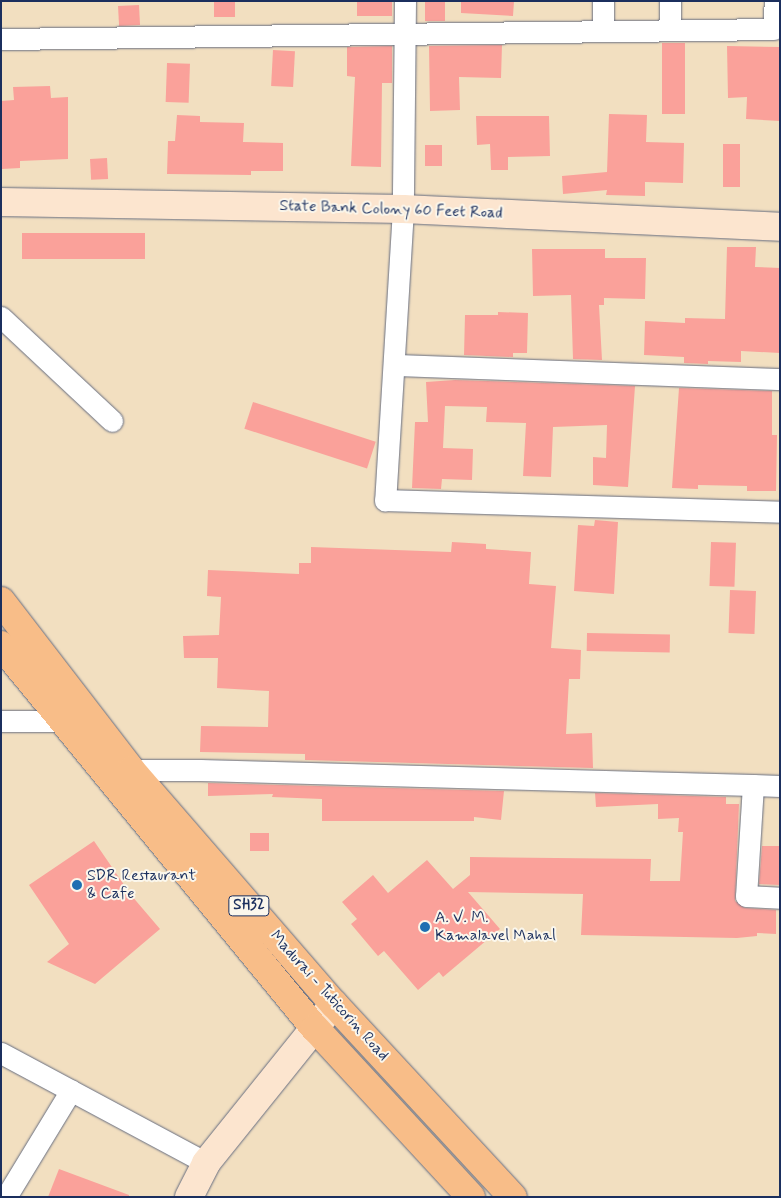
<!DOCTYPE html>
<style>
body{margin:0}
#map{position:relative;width:781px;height:1198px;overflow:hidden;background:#f2dfc0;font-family:Mynerve,sans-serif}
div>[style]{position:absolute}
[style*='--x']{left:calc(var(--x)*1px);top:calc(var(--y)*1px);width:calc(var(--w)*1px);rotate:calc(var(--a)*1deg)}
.building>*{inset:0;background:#faa19a;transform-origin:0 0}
.roads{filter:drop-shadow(0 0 1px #666d80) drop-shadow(0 0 1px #666d80)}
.street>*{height:21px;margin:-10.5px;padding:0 10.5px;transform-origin:10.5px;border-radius:10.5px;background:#fff}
.secondary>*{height:28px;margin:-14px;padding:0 14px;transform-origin:14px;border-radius:14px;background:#fce5cf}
.primary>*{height:28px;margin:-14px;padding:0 14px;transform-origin:14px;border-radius:14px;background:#f8bd88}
.dots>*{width:14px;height:14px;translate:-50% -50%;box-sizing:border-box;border:2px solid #fbf7ec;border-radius:50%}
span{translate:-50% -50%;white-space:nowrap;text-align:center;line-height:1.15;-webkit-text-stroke:4px #fbf7ec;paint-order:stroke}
.shield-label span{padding:1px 4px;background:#fbf7ec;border:1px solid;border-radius:4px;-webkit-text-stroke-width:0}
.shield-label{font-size:15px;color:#1b2f5e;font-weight:700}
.street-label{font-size:16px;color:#1b2f5e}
.poi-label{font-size:16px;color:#1b2f5e}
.left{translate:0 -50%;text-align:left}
.frame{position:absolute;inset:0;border:2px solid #1b2f5e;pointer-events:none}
</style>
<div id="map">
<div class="building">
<div style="left:214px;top:1px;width:21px;height:16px"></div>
<div style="left:357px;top:1px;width:35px;height:15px"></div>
<div style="left:425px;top:1px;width:20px;height:20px"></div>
<div style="clip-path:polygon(461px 1px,514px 1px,513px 16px,461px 13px)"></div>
<div style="left:139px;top:5px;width:20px;height:21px;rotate:87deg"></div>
<div style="left:662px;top:43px;width:23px;height:71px"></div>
<div style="clip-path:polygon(502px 45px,501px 78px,459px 77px,460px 110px,430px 111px,429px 46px)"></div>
<div style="clip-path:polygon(392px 46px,392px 83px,382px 83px,381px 167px,351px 166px,355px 77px,347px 76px,347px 47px)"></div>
<div style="clip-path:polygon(727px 46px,780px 47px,780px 121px,746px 119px,747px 97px,728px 98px)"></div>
<div style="left:273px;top:50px;width:22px;height:36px;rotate:3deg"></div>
<div style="left:167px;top:63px;width:23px;height:39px;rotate:2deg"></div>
<div style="clip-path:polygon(50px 86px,51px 98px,68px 97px,68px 159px,20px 161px,20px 168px,2px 169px,1px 101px,14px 100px,13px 87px)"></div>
<div style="clip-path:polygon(609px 114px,647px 115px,646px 142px,684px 143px,683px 183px,645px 182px,645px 196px,606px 195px,607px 190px,563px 194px,562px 176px,607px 172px)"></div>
<div style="clip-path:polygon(177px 115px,200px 116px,200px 122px,244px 123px,243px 142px,283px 143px,283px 171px,251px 171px,251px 175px,167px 174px,168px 141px,175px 141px)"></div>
<div style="clip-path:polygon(476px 116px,549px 116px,550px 156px,508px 157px,508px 170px,491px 170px,490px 144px,477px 145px)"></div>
<div style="left:723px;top:144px;width:17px;height:43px"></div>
<div style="left:425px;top:145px;width:17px;height:21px"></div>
<div style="left:107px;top:158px;width:21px;height:17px;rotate:87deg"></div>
<div style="left:145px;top:233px;width:26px;height:123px;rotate:90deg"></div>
<div style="clip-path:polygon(727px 247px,756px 247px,755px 267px,780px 268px,780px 353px,741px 351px,741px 362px,708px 361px,708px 364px,684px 363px,684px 357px,644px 355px,645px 321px,685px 323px,685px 318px,725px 319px)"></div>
<div style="clip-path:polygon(532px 249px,605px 249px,605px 258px,646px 258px,645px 299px,604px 298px,604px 305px,599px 305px,602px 360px,573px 359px,571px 295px,533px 296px)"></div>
<div style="clip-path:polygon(498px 312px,528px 313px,527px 353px,513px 353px,513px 357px,464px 355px,465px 315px,498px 315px)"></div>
<div style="clip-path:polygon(455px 380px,635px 386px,628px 487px,593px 485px,593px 457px,606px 458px,607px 425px,553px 427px,551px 477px,523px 476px,526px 423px,486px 422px,487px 407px,445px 406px,443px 448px,473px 449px,472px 480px,442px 479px,441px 489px,412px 488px,415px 422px,428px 422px,426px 382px)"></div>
<div style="clip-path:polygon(679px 388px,772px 391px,772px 435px,777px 435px,776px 491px,747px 491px,747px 486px,698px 485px,698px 489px,672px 488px)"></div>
<div style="left:253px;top:402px;width:129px;height:28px;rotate:18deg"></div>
<div style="clip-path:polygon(595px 520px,618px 522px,614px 594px,574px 591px,578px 525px,594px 526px)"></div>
<div style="clip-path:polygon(452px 542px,486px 544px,486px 549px,531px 552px,529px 584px,556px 586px,551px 648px,581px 650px,580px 679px,569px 679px,566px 734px,592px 733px,593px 768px,305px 760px,305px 754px,200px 752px,201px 726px,268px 727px,269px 691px,217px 688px,218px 658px,184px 658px,183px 636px,219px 635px,221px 597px,207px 596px,208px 570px,299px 574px,299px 563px,311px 563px,311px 547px,451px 552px)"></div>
<div style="left:711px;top:542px;width:25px;height:44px;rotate:2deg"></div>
<div style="left:730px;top:590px;width:26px;height:43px;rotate:2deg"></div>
<div style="left:587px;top:633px;width:83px;height:18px;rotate:1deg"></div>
<div style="clip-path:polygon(208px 783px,504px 791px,501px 820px,474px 817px,474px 821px,322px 821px,322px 799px,272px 797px,273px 794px,208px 796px)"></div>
<div style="clip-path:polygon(595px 793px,726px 797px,726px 804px,739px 804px,735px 901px,745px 908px,776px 910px,776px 934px,757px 933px,757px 936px,737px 938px,581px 935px,583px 894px,468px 892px,500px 929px,443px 977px,439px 972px,418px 990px,384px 951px,378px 956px,351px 924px,357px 919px,342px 902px,373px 875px,388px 893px,427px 860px,453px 889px,470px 875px,470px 857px,651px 859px,650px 881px,680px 881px,683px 832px,678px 832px,679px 818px,658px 819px,658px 804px,596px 807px)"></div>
<div style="left:250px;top:833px;width:19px;height:18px"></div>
<div style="clip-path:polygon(94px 841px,131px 895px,160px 929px,95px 984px,47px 962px,69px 944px,29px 885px)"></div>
<div style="clip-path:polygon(762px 846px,780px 846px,780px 885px,759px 884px)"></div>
<div style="clip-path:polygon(59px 1169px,129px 1195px,129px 1197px,48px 1197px)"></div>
</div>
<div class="roads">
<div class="street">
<div style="--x:405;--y:1;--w:208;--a:90.6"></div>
<div style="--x:403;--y:209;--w:292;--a:93.5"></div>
<div style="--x:385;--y:500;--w:395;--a:1.7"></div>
<div style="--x:603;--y:1;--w:30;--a:90"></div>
<div style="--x:670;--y:30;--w:29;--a:-90"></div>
<div style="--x:1;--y:39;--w:772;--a:-0.74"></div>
<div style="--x:773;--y:29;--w:28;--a:-86"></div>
<div style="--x:1;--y:317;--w:152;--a:43.1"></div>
<div style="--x:394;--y:365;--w:386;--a:2.1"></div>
<div style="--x:1;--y:721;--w:60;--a:0"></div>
<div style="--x:131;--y:770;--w:69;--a:0"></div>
<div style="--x:200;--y:770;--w:553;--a:1.55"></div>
<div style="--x:780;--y:786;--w:27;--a:-178"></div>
<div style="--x:753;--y:785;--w:111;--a:93.6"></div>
<div style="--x:746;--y:896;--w:34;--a:3"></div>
<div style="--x:1;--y:1053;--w:233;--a:28.2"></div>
<div style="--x:6;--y:1197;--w:125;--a:-58.7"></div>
</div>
<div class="secondary">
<div style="--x:1;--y:202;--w:402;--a:1"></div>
<div style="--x:403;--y:209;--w:377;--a:2.7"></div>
<div style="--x:189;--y:1197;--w:38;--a:-63"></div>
<div style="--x:206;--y:1163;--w:204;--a:-51.2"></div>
</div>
<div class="primary">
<div style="--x:1;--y:601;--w:213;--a:52.4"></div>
<div style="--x:131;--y:770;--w:310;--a:49.1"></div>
<div style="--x:334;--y:1004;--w:263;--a:47.2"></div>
<div style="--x:1;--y:645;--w:495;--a:50.7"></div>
<div style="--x:315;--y:1028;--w:230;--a:47.3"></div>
</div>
</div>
<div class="dots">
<div style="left:77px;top:885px;background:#1f6fb2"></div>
<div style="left:425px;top:927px;background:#1f6fb2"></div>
</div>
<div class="shield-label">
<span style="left:249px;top:906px">SH32</span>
</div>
<div class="street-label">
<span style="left:391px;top:210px;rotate:2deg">State Bank Colony 60 Feet Road</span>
<span style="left:329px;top:996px;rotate:48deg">Madurai - Tuticorin Road</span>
</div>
<div class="poi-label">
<span class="left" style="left:87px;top:885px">SDR Restaurant<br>&amp; Cafe</span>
<span class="left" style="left:435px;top:927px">A. V. M.<br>Kamalavel Mahal</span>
</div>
<div class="frame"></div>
</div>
